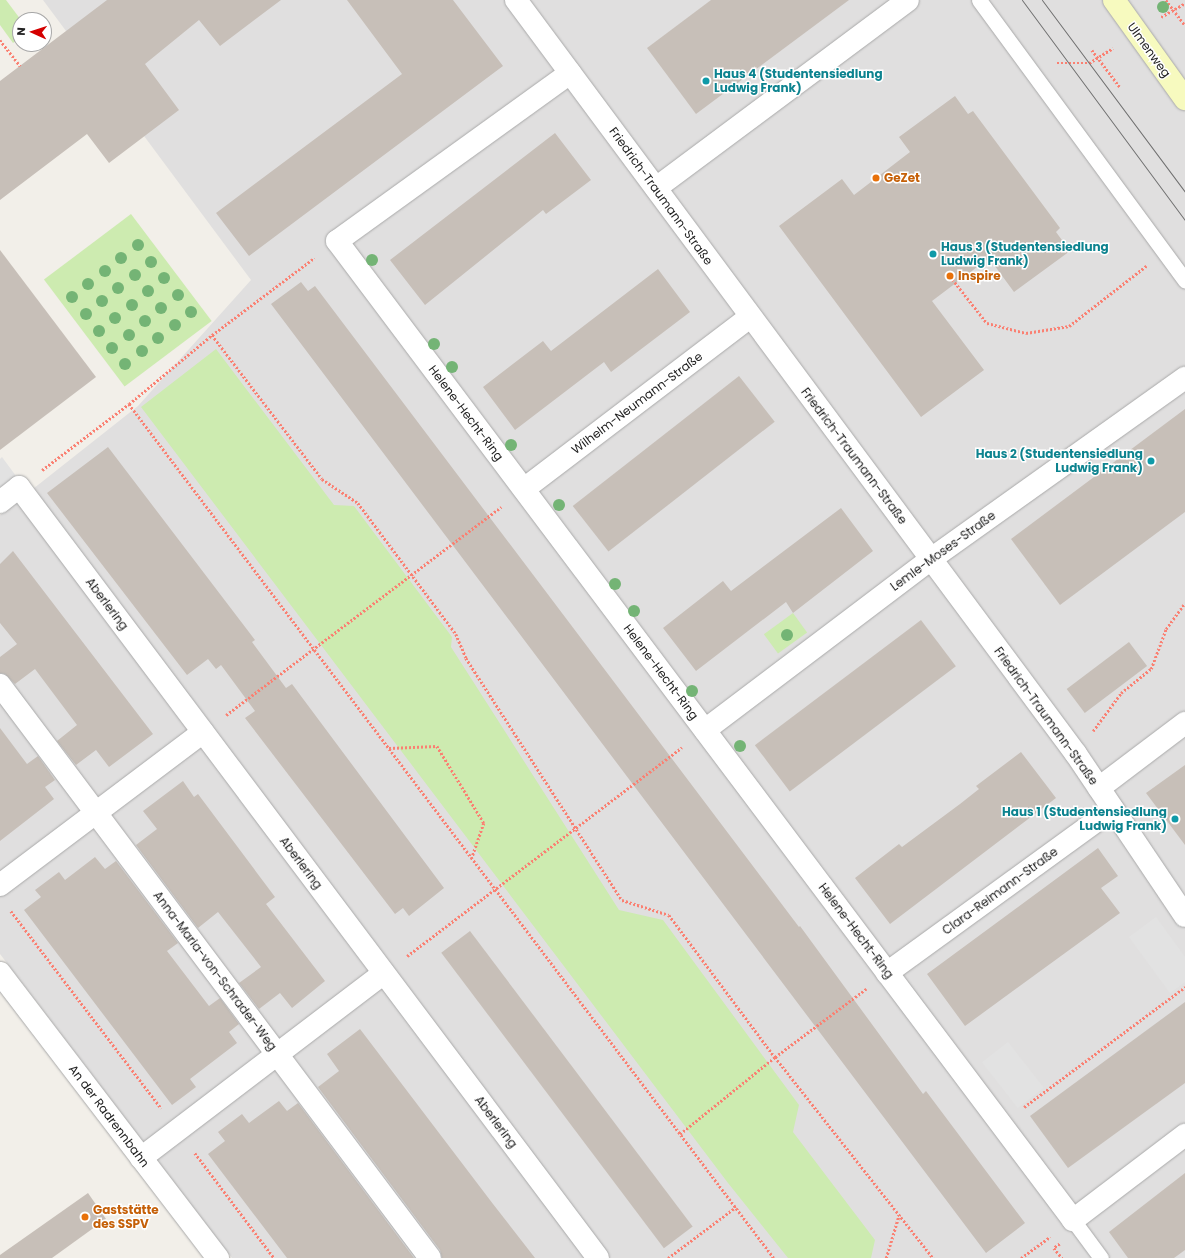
<!DOCTYPE html>
<meta charset="utf-8">
<style>
body{margin:0}
#map{position:relative;width:1185px;height:1258px;overflow:hidden;background:#f2efe9;font-family:Poppins,sans-serif}
div>[style]{position:absolute}
[style*='--x']{left:calc(var(--x)*1px);top:calc(var(--y)*1px);width:calc(var(--w)*1px);rotate:calc(var(--a)*1deg)}
.residential>*{inset:0;background:#e0dfdf}
.grass>*{inset:0;background:#cdebb0;transform-origin:0 0}
.parking>*{inset:0;background:#e2e2e2;transform-origin:0 0}
.building>*{inset:0;background:#c7bfb8;transform-origin:0 0}
.path>*{height:2.5px;margin-top:-1.25px;transform-origin:0;background:repeating-linear-gradient(90deg,#fa8072 0 2px,transparent 0 4px)}
.roads{filter:drop-shadow(0 0 1px #a9a9a9) drop-shadow(0 0 1px #a9a9a9)}
.lane>*{height:15px;margin:-7.5px;padding:0 7.5px;transform-origin:7.5px;border-radius:7.5px;background:#fff}
.street>*{height:22px;margin:-11px;padding:0 11px;transform-origin:11px;border-radius:11px;background:#fff}
.secondary>*{height:22px;margin:-11px;padding:0 11px;transform-origin:11px;border-radius:11px;background:#f7fabf}
.tram>*{height:1px;margin:-0.5px;padding:0 0.5px;transform-origin:0.5px;border-radius:0.5px;background:#707070}
.trees>*{width:12px;height:12px;margin:-6px;border-radius:50%;background:#74b475}
.dots>*{width:11px;height:11px;translate:-50% -50%;box-sizing:border-box;border:2px solid #fff;border-radius:50%}
span{translate:-50% -50%;white-space:nowrap;text-align:center;line-height:1.15;-webkit-text-stroke:3px #fff;paint-order:stroke}
.street-label{font-size:12px;color:#222}
.culture-label{font-size:12px;color:#0d838f;font-weight:700}
.left{translate:0 -50%;text-align:left}
.right{translate:-100% -50%;text-align:right}
.food-label{font-size:12px;color:#c56008;font-weight:700}
.north{position:absolute;left:12px;top:12px;width:40px;height:40px;box-sizing:border-box;background:#fff;border:1px solid #a7a7a7;border-radius:50%;rotate:273deg;font-size:11px;font-weight:700;line-height:16px;text-align:center;color:#222}
.north::after{content:'';display:block;margin:auto;width:14px;height:18px;background:#d40000;clip-path:polygon(50% 0,100% 100%,50% 72%,0 100%)}
</style>
<div id="map">
<div class="residential">
<div style="clip-path:polygon(43px 0,1185px 0,1185px 1258px,232px 1258px,0 954px,0 515px,138px 406px,251px 280px)"></div>
</div>
<div class="grass">
<div style="clip-path:polygon(0 0,6px 0,21px 20px,20px 38px,13px 43px,0 25px)"></div>
<div style="left:131px;top:214px;width:134px;height:109px;rotate:53deg"></div>
<div style="clip-path:polygon(216px 349px,334px 505px,354px 506px,452px 637px,451px 647px,619px 910px,663px 920px,799px 1105px,793px 1132px,875px 1240px,871px 1258px,788px 1258px,728px 1183px,141px 407px)"></div>
<div style="left:793px;top:613px;width:24px;height:36px;rotate:54deg"></div>
</div>
<div class="parking">
<div style="clip-path:polygon(2px 457px,16px 476px,0 488px,0 459px)"></div>
<div style="clip-path:polygon(1156px 917px,1185px 957px,1185px 982px,1170px 993px,1129px 937px)"></div>
<div style="left:1008px;top:1042px;width:58px;height:33px;rotate:52deg"></div>
</div>
<div class="building">
<div style="clip-path:polygon(107px 0,281px 0,220px 46px,199px 20px,145px 64px,179px 110px,109px 163px,87px 134px,0 200px,0 81px)"></div>
<div style="clip-path:polygon(347px 0,453px 0,503px 66px,249px 256px,216px 213px,402px 74px)"></div>
<div style="clip-path:polygon(711px 0,849px 0,696px 114px,647px 48px)"></div>
<div style="clip-path:polygon(955px 96px,968px 114px,973px 111px,1060px 228px,1056px 232px,1070px 251px,1014px 292px,989px 258px,932px 301px,984px 370px,921px 417px,779px 226px,842px 179px,854px 195px,910px 152px,899px 137px)"></div>
<div style="clip-path:polygon(555px 133px,591px 180px,546px 214px,543px 210px,425px 305px,390px 260px)"></div>
<div style="clip-path:polygon(0 250px,96px 377px,0 450px)"></div>
<div style="clip-path:polygon(658px 269px,690px 312px,611px 372px,604px 362px,515px 430px,483px 387px,543px 341px,551px 351px)"></div>
<div style="clip-path:polygon(301px 282px,308px 291px,315px 286px,799px 927px,800px 926px,923px 1094px,926px 1091px,1025px 1223px,986px 1253px,271px 304px)"></div>
<div style="left:739px;top:376px;width:58px;height:211px;rotate:52deg"></div>
<div style="clip-path:polygon(1185px 409px,1185px 512px,1060px 605px,1011px 539px)"></div>
<div style="clip-path:polygon(108px 447px,255px 640px,252px 642px,286px 688px,292px 684px,444px 888px,409px 916px,403px 908px,395px 914px,245px 718px,255px 711px,221px 665px,216px 669px,208px 659px,187px 675px,47px 493px)"></div>
<div style="clip-path:polygon(841px 508px,873px 551px,793px 613px,786px 602px,696px 671px,663px 628px,723px 581px,731px 591px)"></div>
<div style="clip-path:polygon(13px 551px,153px 734px,109px 767px,96px 750px,76px 765px,57px 741px,77px 725px,35px 669px,15px 684px,5px 674px,0 673px,0 657px,17px 644px,0 623px,0 564px)"></div>
<div style="left:921px;top:620px;width:58px;height:208px;rotate:53deg"></div>
<div style="left:1129px;top:642px;width:30px;height:78px;rotate:53deg"></div>
<div style="clip-path:polygon(0 728px,27px 764px,38px 756px,55px 780px,45px 787px,54px 799px,0 841px)"></div>
<div style="clip-path:polygon(1021px 752px,1056px 798px,890px 924px,855px 878px,899px 844px,902px 847px,960px 804px,979px 789px,976px 786px)"></div>
<div style="clip-path:polygon(1185px 765px,1185px 845px,1146px 793px)"></div>
<div style="clip-path:polygon(183px 781px,194px 797px,198px 794px,275px 897px,266px 904px,325px 981px,292px 1008px,280px 993px,259px 1009px,239px 983px,261px 967px,218px 912px,198px 928px,136px 845px,157px 829px,143px 811px)"></div>
<div style="clip-path:polygon(1098px 848px,1118px 876px,1101px 888px,1120px 913px,965px 1026px,927px 974px)"></div>
<div style="clip-path:polygon(95px 857px,105px 869px,116px 861px,178px 943px,167px 951px,209px 1006px,220px 998px,239px 1024px,229px 1032px,237px 1043px,190px 1079px,196px 1087px,172px 1105px,24px 910px,41px 897px,35px 890px,59px 872px,65px 880px)"></div>
<div style="left:470px;top:931px;width:370px;height:36px;rotate:53deg"></div>
<div style="clip-path:polygon(1185px 1002px,1185px 1083px,1068px 1168px,1030px 1116px)"></div>
<div style="clip-path:polygon(360px 1029px,493px 1204px,535px 1258px,442px 1258px,440px 1250px,318px 1087px,339px 1071px,327px 1054px)"></div>
<div style="clip-path:polygon(279px 1101px,287px 1111px,298px 1103px,414px 1258px,287px 1258px,208px 1154px,225px 1141px,218px 1132px,242px 1114px,249px 1123px)"></div>
<div style="clip-path:polygon(1185px 1173px,1185px 1250px,1174px 1258px,1128px 1258px,1109px 1232px)"></div>
<div style="clip-path:polygon(88px 1193px,106px 1219px,52px 1258px,0 1258px,0 1255px)"></div>
</div>
<div class="path">
<div style="--x:1166;--y:0;--w:31;--a:53"></div>
<div style="--x:1161;--y:17;--w:28;--a:-30"></div>
<div style="--x:0;--y:40;--w:33;--a:52"></div>
<div style="--x:1092;--y:50;--w:46;--a:52.9"></div>
<div style="--x:1057;--y:63;--w:32;--a:0"></div>
<div style="--x:1089;--y:63;--w:28;--a:-32"></div>
<div style="--x:950;--y:276;--w:60;--a:51.8"></div>
<div style="--x:987;--y:323;--w:40;--a:14.4"></div>
<div style="--x:1026;--y:333;--w:44;--a:-9.2"></div>
<div style="--x:1069;--y:326;--w:98;--a:-37.9"></div>
<div style="--x:212;--y:335;--w:181;--a:52.6"></div>
<div style="--x:322;--y:479;--w:43;--a:33.7"></div>
<div style="--x:358;--y:503;--w:164;--a:53.2"></div>
<div style="--x:456;--y:634;--w:26;--a:67"></div>
<div style="--x:466;--y:658;--w:288;--a:57.2"></div>
<div style="--x:622;--y:900;--w:49;--a:17.7"></div>
<div style="--x:669;--y:915;--w:177;--a:53.3"></div>
<div style="--x:775;--y:1057;--w:256;--a:51.8"></div>
<div style="--x:129;--y:404;--w:1070;--a:52.94"></div>
<div style="--x:42;--y:470;--w:109;--a:-37.2"></div>
<div style="--x:129;--y:404;--w:108;--a:-39.7"></div>
<div style="--x:212;--y:335;--w:128;--a:-37"></div>
<div style="--x:226;--y:715;--w:345;--a:-37.1"></div>
<div style="--x:1093;--y:731;--w:47;--a:-53.6"></div>
<div style="--x:1121;--y:693;--w:38;--a:-39"></div>
<div style="--x:1151;--y:669;--w:43;--a:-69.4"></div>
<div style="--x:1166;--y:629;--w:32;--a:-54"></div>
<div style="--x:389;--y:748;--w:48;--a:-2.4"></div>
<div style="--x:437;--y:746;--w:90;--a:58.6"></div>
<div style="--x:484;--y:823;--w:37;--a:109"></div>
<div style="--x:11;--y:911;--w:248;--a:52.7"></div>
<div style="--x:407;--y:956;--w:345;--a:-37.2"></div>
<div style="--x:1024;--y:1107;--w:201;--a:-36.7"></div>
<div style="--x:680;--y:1134;--w:122;--a:-39"></div>
<div style="--x:775;--y:1057;--w:114;--a:-36.8"></div>
<div style="--x:195;--y:1153;--w:131;--a:53"></div>
<div style="--x:1060;--y:1244;--w:7;--a:146"></div>
<div style="--x:1054;--y:1248;--w:13;--a:51"></div>
<div style="--x:668;--y:1258;--w:85;--a:-36.9"></div>
<div style="--x:886;--y:1258;--w:45;--a:-73.2"></div>
<div style="--x:1021;--y:1258;--w:36;--a:-36"></div>
</div>
<div class="roads">
<div class="lane">
<div style="--x:979;--y:0;--w:348;--a:53.7"></div>
<div style="--x:1073;--y:1220;--w:47;--a:53.6"></div>
</div>
<div class="street">
<div style="--x:516;--y:0;--w:939;--a:53.4"></div>
<div style="--x:1076;--y:754;--w:195;--a:56.1"></div>
<div style="--x:570;--y:73;--w:287;--a:144.2"></div>
<div style="--x:337;--y:241;--w:1225;--a:53.06"></div>
<div style="--x:1073;--y:1220;--w:141;--a:-37.2"></div>
<div style="--x:656;--y:188;--w:314;--a:-36.7"></div>
<div style="--x:524;--y:489;--w:284;--a:-37.3"></div>
<div style="--x:0;--y:502;--w:24;--a:-38"></div>
<div style="--x:19;--y:487;--w:964;--a:53.09"></div>
<div style="--x:0;--y:685;--w:716;--a:53.11"></div>
<div style="--x:705;--y:730;--w:283;--a:-37.1"></div>
<div style="--x:931;--y:559;--w:312;--a:-35.5"></div>
<div style="--x:1099;--y:788;--w:108;--a:-37.1"></div>
<div style="--x:0;--y:885;--w:254;--a:-37"></div>
<div style="--x:0;--y:973;--w:359;--a:52.6"></div>
<div style="--x:887;--y:973;--w:279;--a:-36"></div>
<div style="--x:141;--y:1158;--w:305;--a:-37.3"></div>
</div>
<div class="secondary">
<div style="--x:1114;--y:0;--w:122;--a:54.4"></div>
</div>
</div>
<div class="tram">
<div style="--x:1022;--y:0;--w:274;--a:53.5"></div>
<div style="--x:1042;--y:0;--w:239;--a:53.3"></div>
</div>
<div class="trees">
<div style="left:1163px;top:7px"></div>
<div style="left:138px;top:245px"></div>
<div style="left:121px;top:258px"></div>
<div style="left:372px;top:260px"></div>
<div style="left:151px;top:262px"></div>
<div style="left:105px;top:271px"></div>
<div style="left:135px;top:275px"></div>
<div style="left:164px;top:278px"></div>
<div style="left:88px;top:284px"></div>
<div style="left:118px;top:288px"></div>
<div style="left:148px;top:291px"></div>
<div style="left:178px;top:295px"></div>
<div style="left:72px;top:297px"></div>
<div style="left:102px;top:301px"></div>
<div style="left:132px;top:305px"></div>
<div style="left:161px;top:308px"></div>
<div style="left:191px;top:312px"></div>
<div style="left:86px;top:314px"></div>
<div style="left:115px;top:318px"></div>
<div style="left:145px;top:321px"></div>
<div style="left:175px;top:325px"></div>
<div style="left:99px;top:331px"></div>
<div style="left:129px;top:335px"></div>
<div style="left:158px;top:338px"></div>
<div style="left:434px;top:344px"></div>
<div style="left:112px;top:348px"></div>
<div style="left:142px;top:351px"></div>
<div style="left:125px;top:364px"></div>
<div style="left:452px;top:367px"></div>
<div style="left:511px;top:445px"></div>
<div style="left:559px;top:505px"></div>
<div style="left:615px;top:584px"></div>
<div style="left:634px;top:611px"></div>
<div style="left:787px;top:635px"></div>
<div style="left:692px;top:691px"></div>
<div style="left:740px;top:746px"></div>
</div>
<div class="dots">
<div style="left:706px;top:81px;background:#0f9aa8"></div>
<div style="left:876px;top:178px;background:#e8710a"></div>
<div style="left:933px;top:254px;background:#0f9aa8"></div>
<div style="left:950px;top:276px;background:#e8710a"></div>
<div style="left:1151px;top:461px;background:#0f9aa8"></div>
<div style="left:1175px;top:819px;background:#0f9aa8"></div>
<div style="left:85px;top:1217px;background:#e8710a"></div>
</div>
<div class="street-label">
<span style="left:1149px;top:50px;rotate:54deg">Ulmenweg</span>
<span style="left:661px;top:196px;rotate:54deg">Friedrich-Traumann-Straße</span>
<span style="left:637px;top:403px;rotate:-37deg">Wilhelm-Neumann-Straße</span>
<span style="left:466px;top:413px;rotate:53deg">Helene-Hecht-Ring</span>
<span style="left:854px;top:456px;rotate:53deg">Friedrich-Traumann-Straße</span>
<span style="left:943px;top:551px;rotate:-36deg">Lemle-Moses-Straße</span>
<span style="left:107px;top:604px;rotate:53deg">Aberlering</span>
<span style="left:661px;top:672px;rotate:53deg">Helene-Hecht-Ring</span>
<span style="left:1046px;top:716px;rotate:54deg">Friedrich-Traumann-Straße</span>
<span style="left:301px;top:863px;rotate:53deg">Aberlering</span>
<span style="left:1000px;top:891px;rotate:-36deg">Clara-Reimann-Straße</span>
<span style="left:856px;top:931px;rotate:53deg">Helene-Hecht-Ring</span>
<span style="left:215px;top:971px;rotate:53deg">Anna-Maria-von-Schrader-Weg</span>
<span style="left:109px;top:1116px;rotate:53deg">An der Radrennbahn</span>
<span style="left:496px;top:1122px;rotate:53deg">Aberlering</span>
</div>
<div class="culture-label">
<span class="left" style="left:714px;top:81px">Haus 4 (Studentensiedlung<br>Ludwig Frank)</span>
<span class="left" style="left:941px;top:254px">Haus 3 (Studentensiedlung<br>Ludwig Frank)</span>
<span class="right" style="left:1143px;top:461px">Haus 2 (Studentensiedlung<br>Ludwig Frank)</span>
<span class="right" style="left:1167px;top:819px">Haus 1 (Studentensiedlung<br>Ludwig Frank)</span>
</div>
<div class="food-label">
<span class="left" style="left:884px;top:178px">GeZet</span>
<span class="left" style="left:958px;top:276px">Inspire</span>
<span class="left" style="left:93px;top:1217px">Gaststätte<br>des SSPV</span>
</div>
<div class="north">N</div>
</div>
